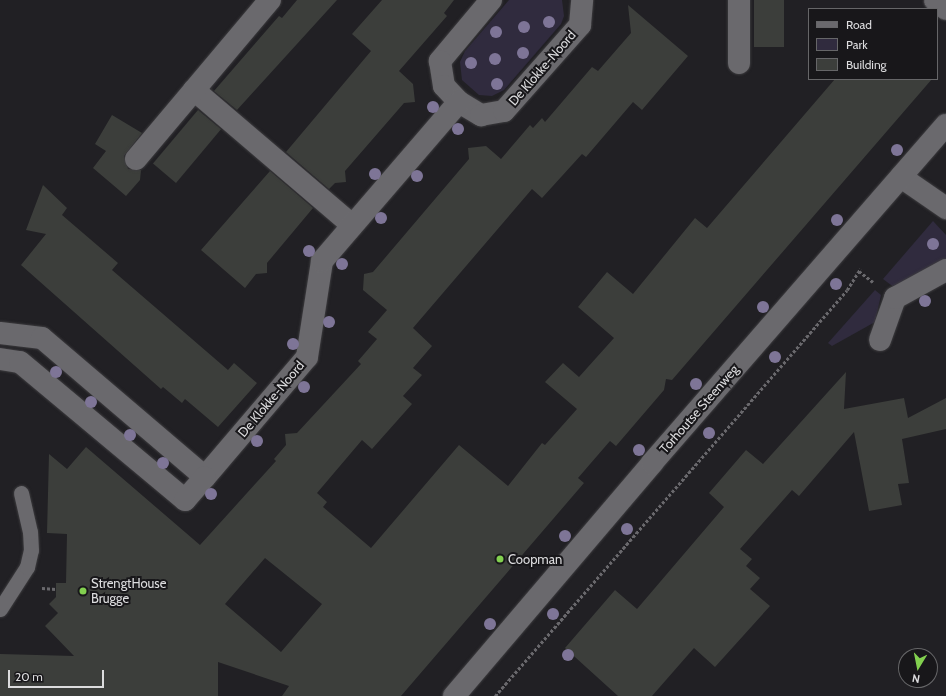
<!DOCTYPE html>
<style>
body{margin:0}
#map{position:relative;width:946px;height:696px;overflow:hidden;background:#212024;font-family:Cabin,sans-serif}
div>[style]{position:absolute}
[style*='--x']{left:calc(var(--x)*1px);top:calc(var(--y)*1px);width:calc(var(--w)*1px);rotate:calc(var(--a)*1deg)}
.green>*{inset:0;background:#302b3e}
.building>*{inset:0;background:#3c3e3b;transform-origin:0 0}
.path>*{height:2.5px;margin-top:-1.25px;transform-origin:0;background:repeating-linear-gradient(90deg,#69686c 0 3px,transparent 0 5px)}
.roads{filter:drop-shadow(0 0 1px #3d3c3f) drop-shadow(0 0 1px #3d3c3f)}
.service>*{height:15px;margin:-7.5px;padding:0 7.5px;transform-origin:7.5px;border-radius:7.5px;background:#6a696d}
.minor>*{height:22px;margin:-11px;padding:0 11px;transform-origin:11px;border-radius:11px;background:#6a696d}
.secondary>*{height:22px;margin:-11px;padding:0 11px;transform-origin:11px;border-radius:11px;background:#6a696d}
.trees>*{width:12px;height:12px;margin:-6px;border-radius:50%;background:#7e7597}
.dots>*{width:11px;height:11px;translate:-50% -50%;box-sizing:border-box;border:2px solid #18171a;border-radius:50%}
span{translate:-50% -50%;white-space:nowrap;text-align:center;line-height:1.15;-webkit-text-stroke:4px #18171a;paint-order:stroke}
.street-label{font-size:13px;color:#dcdcde}
.poi-label{font-size:13px;color:#dcdcde}
.left{translate:0 -50%;text-align:left}
.legend{position:absolute;left:808px;top:8px;width:130px;height:72px;box-sizing:border-box;background:#18171a;border:1px solid #666668;margin:0;padding:5px 7px;list-style:none;font-size:12px;color:#dcdcde}
.legend li{display:flex;align-items:center;gap:8px;height:20px}
.legend b{width:20px;border:1px solid #666668}
.north{position:absolute;left:898px;top:648px;width:40px;height:40px;box-sizing:border-box;background:#18171a;border:1px solid #666668;border-radius:50%;rotate:190deg;font-size:11px;font-weight:700;line-height:16px;text-align:center;color:#dcdcde}
.north::after{content:'';display:block;margin:auto;width:14px;height:18px;background:#82d04f;clip-path:polygon(50% 0,100% 100%,50% 72%,0 100%)}
.scale{position:absolute;left:8px;top:670px;width:96px;height:18px;box-sizing:border-box;border:2px solid #dcdcde;border-top:0;padding-left:5px;font-size:12px;line-height:14px;white-space:nowrap;color:#dcdcde;-webkit-text-stroke:3px #18171a;paint-order:stroke}
</style>
<div id="map">
<div class="green">
<div style="clip-path:polygon(509px 0,562px 0,564px 16px,561px 24px,504px 90px,492px 96px,479px 95px,462px 80px,460px 62px,465px 51px)"></div>
<div style="clip-path:polygon(933px 221px,946px 235px,946px 261px,895px 288px,883px 279px)"></div>
<div style="clip-path:polygon(875px 290px,881px 295px,875px 322px,832px 346px,828px 343px)"></div>
</div>
<div class="building">
<div style="clip-path:polygon(297px 0,337px 0,237px 110px,214px 91px,279px 16px,282px 18px)"></div>
<div style="clip-path:polygon(382px 0,454px 0,444px 13px,447px 16px,399px 71px,413px 84px,415px 102px,404px 103px,345px 171px,346px 182px,335px 183px,329px 189px,286px 152px,371px 51px,352px 34px)"></div>
<div style="left:754px;top:0;width:30px;height:47px"></div>
<div style="clip-path:polygon(evenodd,628px 5px,688px 56px,642px 110px,633px 102px,586px 157px,582px 154px,542px 198px,532px 189px,413px 328px,432px 346px,413px 368px,422px 375px,403px 396px,412px 404px,372px 449px,362px 440px,317px 493px,327px 502px,323px 507px,371px 548px,459px 445px,508px 486px,542px 443px,545px 445px,577px 409px,545px 382px,563px 363px,579px 377px,614px 338px,578px 307px,607px 272px,633px 294px,695px 218px,707px 228px,835px 79px,932px 79px,672px 380px,666px 379px,664px 390px,616px 446px,610px 441px,578px 478px,584px 483px,401px 696px,282px 696px,289px 686px,218px 662px,218px 696px,0 696px,0 654px,74px 656px,45px 626px,58px 613px,49px 604px,56px 597px,56px 583px,66px 583px,67px 534px,47px 533px,49px 454px,67px 469px,86px 447px,200px 545px,276px 461px,274px 459px,286px 445px,285px 434px,297px 433px,361px 364px,358px 361px,377px 339px,368px 332px,387px 310px,363px 290px,364px 274px,373px 272px,469px 159px,468px 148px,486px 146px,501px 159px,530px 125px,533px 128px,542px 118px,545px 122px,592px 67px,598px 71px,631px 33px,628px 5px,265px 558px,322px 604px,281px 652px,225px 604px,265px 558px)"></div>
<div style="left:198px;top:110px;width:30px;height:70px;rotate:40deg"></div>
<div style="clip-path:polygon(112px 115px,142px 133px,124px 156px,128px 169px,141px 170px,140px 180px,126px 196px,93px 168px,106px 151px,95px 144px)"></div>
<div style="clip-path:polygon(270px 171px,313px 208px,267px 263px,267px 273px,256px 274px,245px 288px,201px 250px)"></div>
<div style="clip-path:polygon(43px 185px,67px 208px,62px 215px,118px 263px,112px 270px,228px 370px,234px 363px,257px 383px,218px 427px,185px 399px,182px 403px,163px 387px,161px 389px,21px 265px,46px 234px,26px 230px)"></div>
<div style="clip-path:polygon(846px 372px,844px 409px,904px 398px,908px 418px,946px 398px,946px 429px,902px 439px,909px 483px,898px 484px,902px 505px,869px 511px,854px 432px,799px 496px,792px 490px,740px 549px,752px 559px,746px 566px,760px 578px,750px 589px,770px 606px,715px 667px,694px 648px,652px 696px,618px 696px,565px 648px,615px 590px,637px 609px,724px 507px,709px 493px,746px 450px,763px 464px)"></div>
</div>
<div class="path">
<div style="--x:859;--y:271;--w:18;--a:38"></div>
<div style="--x:42;--y:588;--w:14;--a:4"></div>
<div style="--x:495;--y:696;--w:537;--a:-49.07"></div>
<div style="--x:847;--y:290;--w:25;--a:-58"></div>
</div>
<div class="roads">
<div class="service">
<div style="--x:0;--y:609;--w:50;--a:-57.3"></div>
<div style="--x:27;--y:567;--w:17;--a:-77"></div>
<div style="--x:31;--y:550;--w:18;--a:-93"></div>
<div style="--x:30;--y:532;--w:40;--a:-103"></div>
</div>
<div class="minor">
<div style="--x:491;--y:0;--w:80;--a:129.9"></div>
<div style="--x:440;--y:61;--w:25;--a:81"></div>
<div style="--x:444;--y:86;--w:22;--a:47"></div>
<div style="--x:459;--y:102;--w:26;--a:31"></div>
<div style="--x:481;--y:115;--w:23;--a:-10"></div>
<div style="--x:504;--y:111;--w:115;--a:-48.5"></div>
<div style="--x:580;--y:25;--w:25;--a:-85"></div>
<div style="--x:739;--y:0;--w:63;--a:90"></div>
<div style="--x:935;--y:0;--w:14;--a:39"></div>
<div style="--x:194;--y:90;--w:208;--a:40.5"></div>
<div style="--x:136;--y:159;--w:208;--a:-49.9"></div>
<div style="--x:901;--y:177;--w:55;--a:34.6"></div>
<div style="--x:0;--y:333;--w:42;--a:6.8"></div>
<div style="--x:42;--y:338;--w:214;--a:40.5"></div>
<div style="--x:205;--y:477;--w:157;--a:-49.6"></div>
<div style="--x:307;--y:357;--w:97;--a:-81.1"></div>
<div style="--x:322;--y:261;--w:210;--a:-49.3"></div>
<div style="--x:880;--y:340;--w:45;--a:-70.3"></div>
<div style="--x:895;--y:298;--w:58;--a:-28.8"></div>
<div style="--x:0;--y:359;--w:20;--a:9"></div>
<div style="--x:20;--y:362;--w:215;--a:39.9"></div>
<div style="--x:185;--y:500;--w:30;--a:-49"></div>
</div>
<div class="secondary">
<div style="--x:454;--y:696;--w:306;--a:-49.6"></div>
<div style="--x:652;--y:463;--w:448;--a:-49"></div>
</div>
</div>
<div class="trees">
<div style="left:549px;top:22px"></div>
<div style="left:524px;top:27px"></div>
<div style="left:496px;top:32px"></div>
<div style="left:523px;top:53px"></div>
<div style="left:495px;top:59px"></div>
<div style="left:471px;top:63px"></div>
<div style="left:497px;top:84px"></div>
<div style="left:433px;top:107px"></div>
<div style="left:458px;top:129px"></div>
<div style="left:897px;top:150px"></div>
<div style="left:375px;top:174px"></div>
<div style="left:417px;top:176px"></div>
<div style="left:381px;top:218px"></div>
<div style="left:837px;top:220px"></div>
<div style="left:933px;top:244px"></div>
<div style="left:309px;top:251px"></div>
<div style="left:342px;top:264px"></div>
<div style="left:836px;top:284px"></div>
<div style="left:925px;top:301px"></div>
<div style="left:763px;top:307px"></div>
<div style="left:329px;top:322px"></div>
<div style="left:293px;top:344px"></div>
<div style="left:775px;top:357px"></div>
<div style="left:56px;top:372px"></div>
<div style="left:696px;top:384px"></div>
<div style="left:304px;top:387px"></div>
<div style="left:91px;top:402px"></div>
<div style="left:709px;top:433px"></div>
<div style="left:130px;top:435px"></div>
<div style="left:257px;top:441px"></div>
<div style="left:639px;top:450px"></div>
<div style="left:163px;top:463px"></div>
<div style="left:211px;top:494px"></div>
<div style="left:627px;top:529px"></div>
<div style="left:565px;top:536px"></div>
<div style="left:553px;top:614px"></div>
<div style="left:490px;top:624px"></div>
<div style="left:568px;top:655px"></div>
</div>
<div class="dots">
<div style="left:500px;top:559px;background:#82d04f"></div>
<div style="left:83px;top:591px;background:#82d04f"></div>
</div>
<div class="street-label">
<span style="left:542px;top:68px;rotate:-49deg">De Klokke-Noord</span>
<span style="left:271px;top:399px;rotate:-50deg">De Klokke-Noord</span>
<span style="left:699px;top:409px;rotate:-49deg">Torhoutse Steenweg</span>
</div>
<div class="poi-label">
<span class="left" style="left:508px;top:559px">Coopman</span>
<span class="left" style="left:91px;top:591px">StrengtHouse<br>Brugge</span>
</div>
<ul class="legend">
<li><b style="height:5px;background:#6a696d"></b>Road</li>
<li><b style="height:11px;background:#302b3e"></b>Park</li>
<li><b style="height:11px;background:#3c3e3b"></b>Building</li>
</ul>
<div class="north">N</div>
<div class="scale">20 m</div>
</div>
